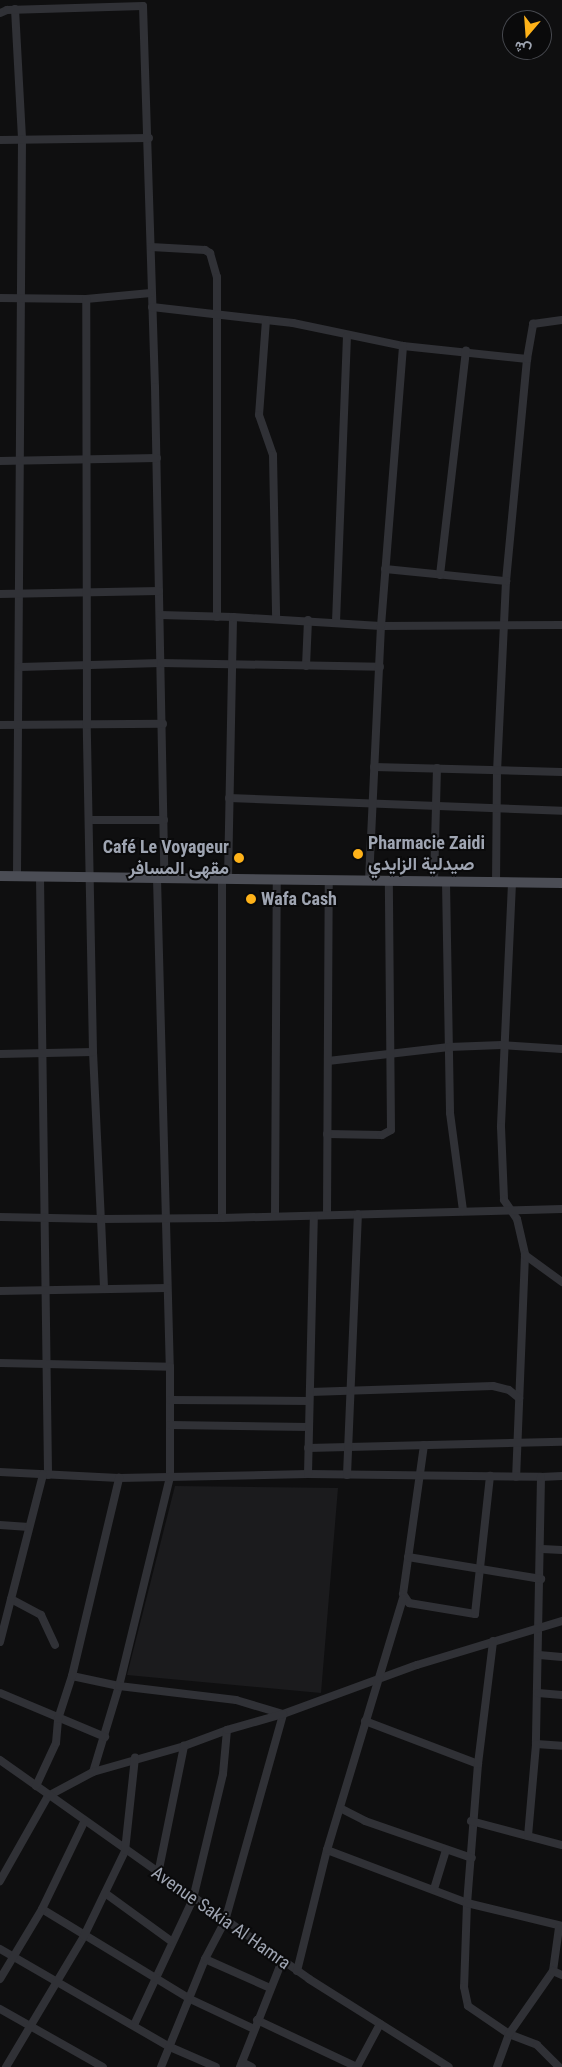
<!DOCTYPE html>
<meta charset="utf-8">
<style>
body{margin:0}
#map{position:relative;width:562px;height:2067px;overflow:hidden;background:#0f0f10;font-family:"Roboto Condensed",Vazirmatn,sans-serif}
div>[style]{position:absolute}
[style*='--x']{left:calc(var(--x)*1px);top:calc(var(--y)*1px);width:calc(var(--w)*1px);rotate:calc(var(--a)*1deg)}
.built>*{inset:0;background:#1b1b1d}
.minor>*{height:8px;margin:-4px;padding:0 4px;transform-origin:4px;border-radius:4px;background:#303136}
.major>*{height:10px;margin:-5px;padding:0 5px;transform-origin:5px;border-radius:5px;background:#4b4d55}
.dots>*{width:14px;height:14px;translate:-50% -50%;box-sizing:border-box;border:2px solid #0a0a0b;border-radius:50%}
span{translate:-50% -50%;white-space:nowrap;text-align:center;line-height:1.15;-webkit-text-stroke:4px #0a0a0b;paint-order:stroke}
.poi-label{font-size:18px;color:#9fa5b2;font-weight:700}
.left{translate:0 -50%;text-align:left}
.right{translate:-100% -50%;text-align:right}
.street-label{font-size:18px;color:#9fa5b2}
.north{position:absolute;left:502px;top:10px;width:50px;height:50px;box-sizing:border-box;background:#0a0a0b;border:1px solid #46484e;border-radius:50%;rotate:198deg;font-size:14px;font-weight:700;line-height:20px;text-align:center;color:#9fa5b2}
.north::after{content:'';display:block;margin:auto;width:18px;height:22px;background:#feb219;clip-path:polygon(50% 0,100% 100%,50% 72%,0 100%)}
</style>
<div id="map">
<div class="built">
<div style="clip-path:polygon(175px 1486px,338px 1488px,321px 1693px,127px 1675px)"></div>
</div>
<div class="minor">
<div style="--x:15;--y:9;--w:130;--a:86.9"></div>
<div style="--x:22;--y:139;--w:737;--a:90.39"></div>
<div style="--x:0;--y:13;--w:8;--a:-23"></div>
<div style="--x:7;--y:10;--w:136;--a:-1.7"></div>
<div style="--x:143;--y:6;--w:381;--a:88.2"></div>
<div style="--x:155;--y:387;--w:491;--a:88.9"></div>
<div style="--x:0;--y:140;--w:149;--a:-0.8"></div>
<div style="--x:151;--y:247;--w:54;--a:3.2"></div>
<div style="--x:205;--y:250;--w:6;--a:31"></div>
<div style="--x:210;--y:253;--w:25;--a:74"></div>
<div style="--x:217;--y:277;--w:340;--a:90"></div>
<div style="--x:0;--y:298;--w:86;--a:0.7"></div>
<div style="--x:86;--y:299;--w:65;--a:-5.3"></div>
<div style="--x:152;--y:307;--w:142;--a:6.5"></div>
<div style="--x:293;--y:323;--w:112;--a:11.8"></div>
<div style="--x:403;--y:346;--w:125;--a:6"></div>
<div style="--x:527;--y:359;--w:223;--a:95.4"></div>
<div style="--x:506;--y:581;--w:189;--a:92.7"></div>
<div style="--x:497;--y:770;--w:113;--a:90.5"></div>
<div style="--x:266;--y:320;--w:95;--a:94.2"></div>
<div style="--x:259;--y:415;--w:42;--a:70.7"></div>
<div style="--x:273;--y:455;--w:163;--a:88.9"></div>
<div style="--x:527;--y:359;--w:36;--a:-80"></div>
<div style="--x:533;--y:324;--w:29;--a:-8"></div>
<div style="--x:0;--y:461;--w:157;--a:-1.1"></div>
<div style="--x:385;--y:569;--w:122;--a:5.7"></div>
<div style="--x:440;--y:575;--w:226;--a:-83.4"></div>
<div style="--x:0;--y:594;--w:159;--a:-1.1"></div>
<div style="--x:160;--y:615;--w:73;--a:1.6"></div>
<div style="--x:336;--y:622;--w:286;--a:-87.8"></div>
<div style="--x:306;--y:666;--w:46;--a:-87.5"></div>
<div style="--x:20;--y:667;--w:141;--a:-1.6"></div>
<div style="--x:161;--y:663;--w:219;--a:1"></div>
<div style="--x:0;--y:725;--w:163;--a:-0.4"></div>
<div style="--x:374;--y:767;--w:188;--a:1.5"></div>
<div style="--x:229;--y:798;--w:333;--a:2.2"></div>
<div style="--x:89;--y:820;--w:75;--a:0"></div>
<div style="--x:40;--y:877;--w:598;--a:89.23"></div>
<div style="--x:157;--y:878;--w:489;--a:88.5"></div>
<div style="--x:228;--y:879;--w:262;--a:-88.9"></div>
<div style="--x:233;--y:617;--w:148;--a:3.5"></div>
<div style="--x:381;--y:626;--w:181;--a:-0.3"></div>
<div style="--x:369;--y:880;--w:254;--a:-87.3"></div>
<div style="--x:381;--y:626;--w:281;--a:-85.5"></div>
<div style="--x:434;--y:882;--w:114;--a:-88.5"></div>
<div style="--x:446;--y:882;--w:231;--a:89"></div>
<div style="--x:450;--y:1113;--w:99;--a:82.4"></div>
<div style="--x:512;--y:883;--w:244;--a:92.6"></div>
<div style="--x:501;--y:1127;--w:73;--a:87.6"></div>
<div style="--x:504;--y:1200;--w:23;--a:56"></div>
<div style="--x:517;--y:1219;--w:37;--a:77"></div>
<div style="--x:525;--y:1255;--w:222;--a:92.3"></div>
<div style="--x:93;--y:1052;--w:167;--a:87.3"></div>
<div style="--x:101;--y:1219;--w:121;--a:-0.5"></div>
<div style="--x:222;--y:1218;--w:339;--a:-90"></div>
<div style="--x:0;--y:1054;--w:93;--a:-1.2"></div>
<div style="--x:93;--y:1052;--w:327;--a:-91.1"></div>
<div style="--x:87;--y:725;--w:426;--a:-90.1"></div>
<div style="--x:328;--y:1061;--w:122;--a:-6.6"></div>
<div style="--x:449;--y:1047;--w:53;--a:-2.2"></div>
<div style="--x:502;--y:1045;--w:60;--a:3.8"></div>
<div style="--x:327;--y:1134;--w:55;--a:1"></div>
<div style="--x:382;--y:1135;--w:10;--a:-29"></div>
<div style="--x:391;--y:1130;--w:249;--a:-90.5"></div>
<div style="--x:327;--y:1215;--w:335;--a:-89.7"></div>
<div style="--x:275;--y:1216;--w:336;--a:-89.7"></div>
<div style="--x:0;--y:1217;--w:101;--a:1.1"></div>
<div style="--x:101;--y:1219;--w:69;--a:87.5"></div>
<div style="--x:222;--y:1218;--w:340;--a:-1.5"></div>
<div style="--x:525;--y:1255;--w:46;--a:36.1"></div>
<div style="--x:0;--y:1291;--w:167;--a:-1"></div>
<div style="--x:0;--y:1363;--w:170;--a:1.3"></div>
<div style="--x:170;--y:1367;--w:110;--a:90"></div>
<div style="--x:170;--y:1477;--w:215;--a:103.7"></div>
<div style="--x:119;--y:1686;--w:90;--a:106.8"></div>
<div style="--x:93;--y:1772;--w:51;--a:151.9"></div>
<div style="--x:48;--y:1796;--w:98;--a:119.5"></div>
<div style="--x:310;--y:1392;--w:183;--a:-1.9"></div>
<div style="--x:493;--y:1386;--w:16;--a:14"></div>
<div style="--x:509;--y:1390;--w:13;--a:39"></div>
<div style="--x:170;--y:1400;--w:139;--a:0.4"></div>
<div style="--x:170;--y:1425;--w:139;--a:0.8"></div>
<div style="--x:424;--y:1445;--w:150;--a:98"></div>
<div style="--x:403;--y:1594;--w:11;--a:56"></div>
<div style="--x:409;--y:1603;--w:67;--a:9.5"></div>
<div style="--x:475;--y:1614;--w:139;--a:-83.8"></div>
<div style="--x:308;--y:1448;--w:254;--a:-1.4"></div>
<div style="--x:0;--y:1472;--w:119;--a:2.9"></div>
<div style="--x:119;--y:1478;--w:189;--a:-1.2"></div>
<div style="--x:308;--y:1474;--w:233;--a:0.7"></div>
<div style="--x:308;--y:1474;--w:258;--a:-88.7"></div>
<div style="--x:347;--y:1475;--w:261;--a:-87.6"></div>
<div style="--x:562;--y:1476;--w:21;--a:177"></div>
<div style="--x:541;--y:1477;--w:267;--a:91.1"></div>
<div style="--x:536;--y:1744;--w:26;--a:4"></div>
<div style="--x:0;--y:1525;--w:29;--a:4"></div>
<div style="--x:542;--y:1549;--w:20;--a:3"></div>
<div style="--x:408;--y:1557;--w:135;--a:9.4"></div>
<div style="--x:11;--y:1599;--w:34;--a:28"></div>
<div style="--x:41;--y:1615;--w:33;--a:65"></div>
<div style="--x:0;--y:1642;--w:173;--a:-75.6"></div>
<div style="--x:539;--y:1655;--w:23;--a:5"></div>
<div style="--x:72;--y:1676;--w:48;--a:12"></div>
<div style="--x:119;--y:1686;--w:118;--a:6.8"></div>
<div style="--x:236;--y:1700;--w:49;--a:16.6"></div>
<div style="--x:283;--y:1714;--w:143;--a:-20.1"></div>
<div style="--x:417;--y:1665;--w:152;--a:-16.9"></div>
<div style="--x:0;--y:1693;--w:114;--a:22.7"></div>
<div style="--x:538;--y:1693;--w:24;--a:5"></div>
<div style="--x:365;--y:1721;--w:121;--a:20.8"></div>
<div style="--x:478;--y:1764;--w:139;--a:94.5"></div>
<div style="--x:467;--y:1903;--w:84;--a:92"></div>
<div style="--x:464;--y:1987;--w:19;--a:78"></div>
<div style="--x:468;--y:2006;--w:50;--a:34.3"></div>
<div style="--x:509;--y:2034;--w:30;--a:21"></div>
<div style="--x:537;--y:2045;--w:31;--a:45"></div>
<div style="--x:0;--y:1760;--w:379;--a:35.3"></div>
<div style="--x:309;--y:1979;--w:165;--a:32.2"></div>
<div style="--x:478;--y:1764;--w:124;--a:-83"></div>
<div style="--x:93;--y:1772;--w:95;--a:-15.9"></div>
<div style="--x:184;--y:1746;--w:46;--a:-20.4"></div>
<div style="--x:227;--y:1730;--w:44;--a:95.2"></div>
<div style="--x:223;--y:1774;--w:129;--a:103.5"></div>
<div style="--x:193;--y:1899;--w:139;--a:115.1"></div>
<div style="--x:36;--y:1786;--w:47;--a:-65.1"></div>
<div style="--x:56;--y:1743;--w:24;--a:-85"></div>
<div style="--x:58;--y:1719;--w:45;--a:-72"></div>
<div style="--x:72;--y:1676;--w:204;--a:-76.6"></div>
<div style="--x:340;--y:1808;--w:28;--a:27"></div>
<div style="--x:365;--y:1821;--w:113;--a:19.1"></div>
<div style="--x:471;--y:1821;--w:94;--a:14.8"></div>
<div style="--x:528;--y:1836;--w:92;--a:-85"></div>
<div style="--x:327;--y:1850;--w:150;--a:20.7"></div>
<div style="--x:467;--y:1903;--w:98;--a:13.6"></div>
<div style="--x:158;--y:1874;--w:131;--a:-78.5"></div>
<div style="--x:434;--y:1889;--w:41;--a:-72.9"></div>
<div style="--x:105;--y:1893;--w:82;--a:36"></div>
<div style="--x:42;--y:1909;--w:173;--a:31.3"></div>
<div style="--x:190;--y:1999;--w:71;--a:25.1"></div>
<div style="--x:0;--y:1949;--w:196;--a:30"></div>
<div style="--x:170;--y:2047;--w:50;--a:23.5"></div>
<div style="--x:205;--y:1959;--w:71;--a:24"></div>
<div style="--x:297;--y:1971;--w:125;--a:-76.1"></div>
<div style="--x:327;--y:1850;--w:263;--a:-73.2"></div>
<div style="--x:553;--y:1971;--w:43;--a:-82.1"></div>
<div style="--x:0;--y:1979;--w:82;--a:-59"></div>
<div style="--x:42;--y:1909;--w:97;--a:-64.2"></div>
<div style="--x:0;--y:2009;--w:118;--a:29.4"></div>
<div style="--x:257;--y:2020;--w:110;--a:25.2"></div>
<div style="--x:242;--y:2062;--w:11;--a:27"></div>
<div style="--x:6;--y:2067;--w:152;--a:-59.2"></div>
<div style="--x:84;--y:1936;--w:94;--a:-64.2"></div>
<div style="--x:125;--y:1851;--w:94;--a:-83.9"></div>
<div style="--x:161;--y:2067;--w:117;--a:-67.8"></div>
<div style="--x:205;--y:1959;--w:43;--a:-62.2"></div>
<div style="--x:225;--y:1921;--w:215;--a:-74.3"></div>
<div style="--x:283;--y:1714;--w:58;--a:164.1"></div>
<div style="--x:240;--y:2067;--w:114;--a:-68.4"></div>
<div style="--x:357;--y:2067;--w:49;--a:-61.9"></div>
<div style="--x:497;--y:2067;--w:35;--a:-70"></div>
<div style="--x:509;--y:2034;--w:77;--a:-55.1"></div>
<div style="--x:553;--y:1971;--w:10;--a:24"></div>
</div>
<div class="major">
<div style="--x:0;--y:876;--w:562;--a:0.71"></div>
</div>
<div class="dots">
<div style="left:358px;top:854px;background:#feb219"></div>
<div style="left:239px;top:858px;background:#feb219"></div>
<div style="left:251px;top:899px;background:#feb219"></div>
</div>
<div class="poi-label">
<span class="left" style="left:368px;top:854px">Pharmacie Zaidi<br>صيدلية الزايدي</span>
<span class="right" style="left:229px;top:858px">Café Le Voyageur<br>مقهى المسافر</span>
<span class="left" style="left:261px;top:899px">Wafa Cash</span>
</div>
<div class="street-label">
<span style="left:221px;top:1918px;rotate:35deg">Avenue Sakia Al Hamra</span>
</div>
<div class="north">ش</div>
</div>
